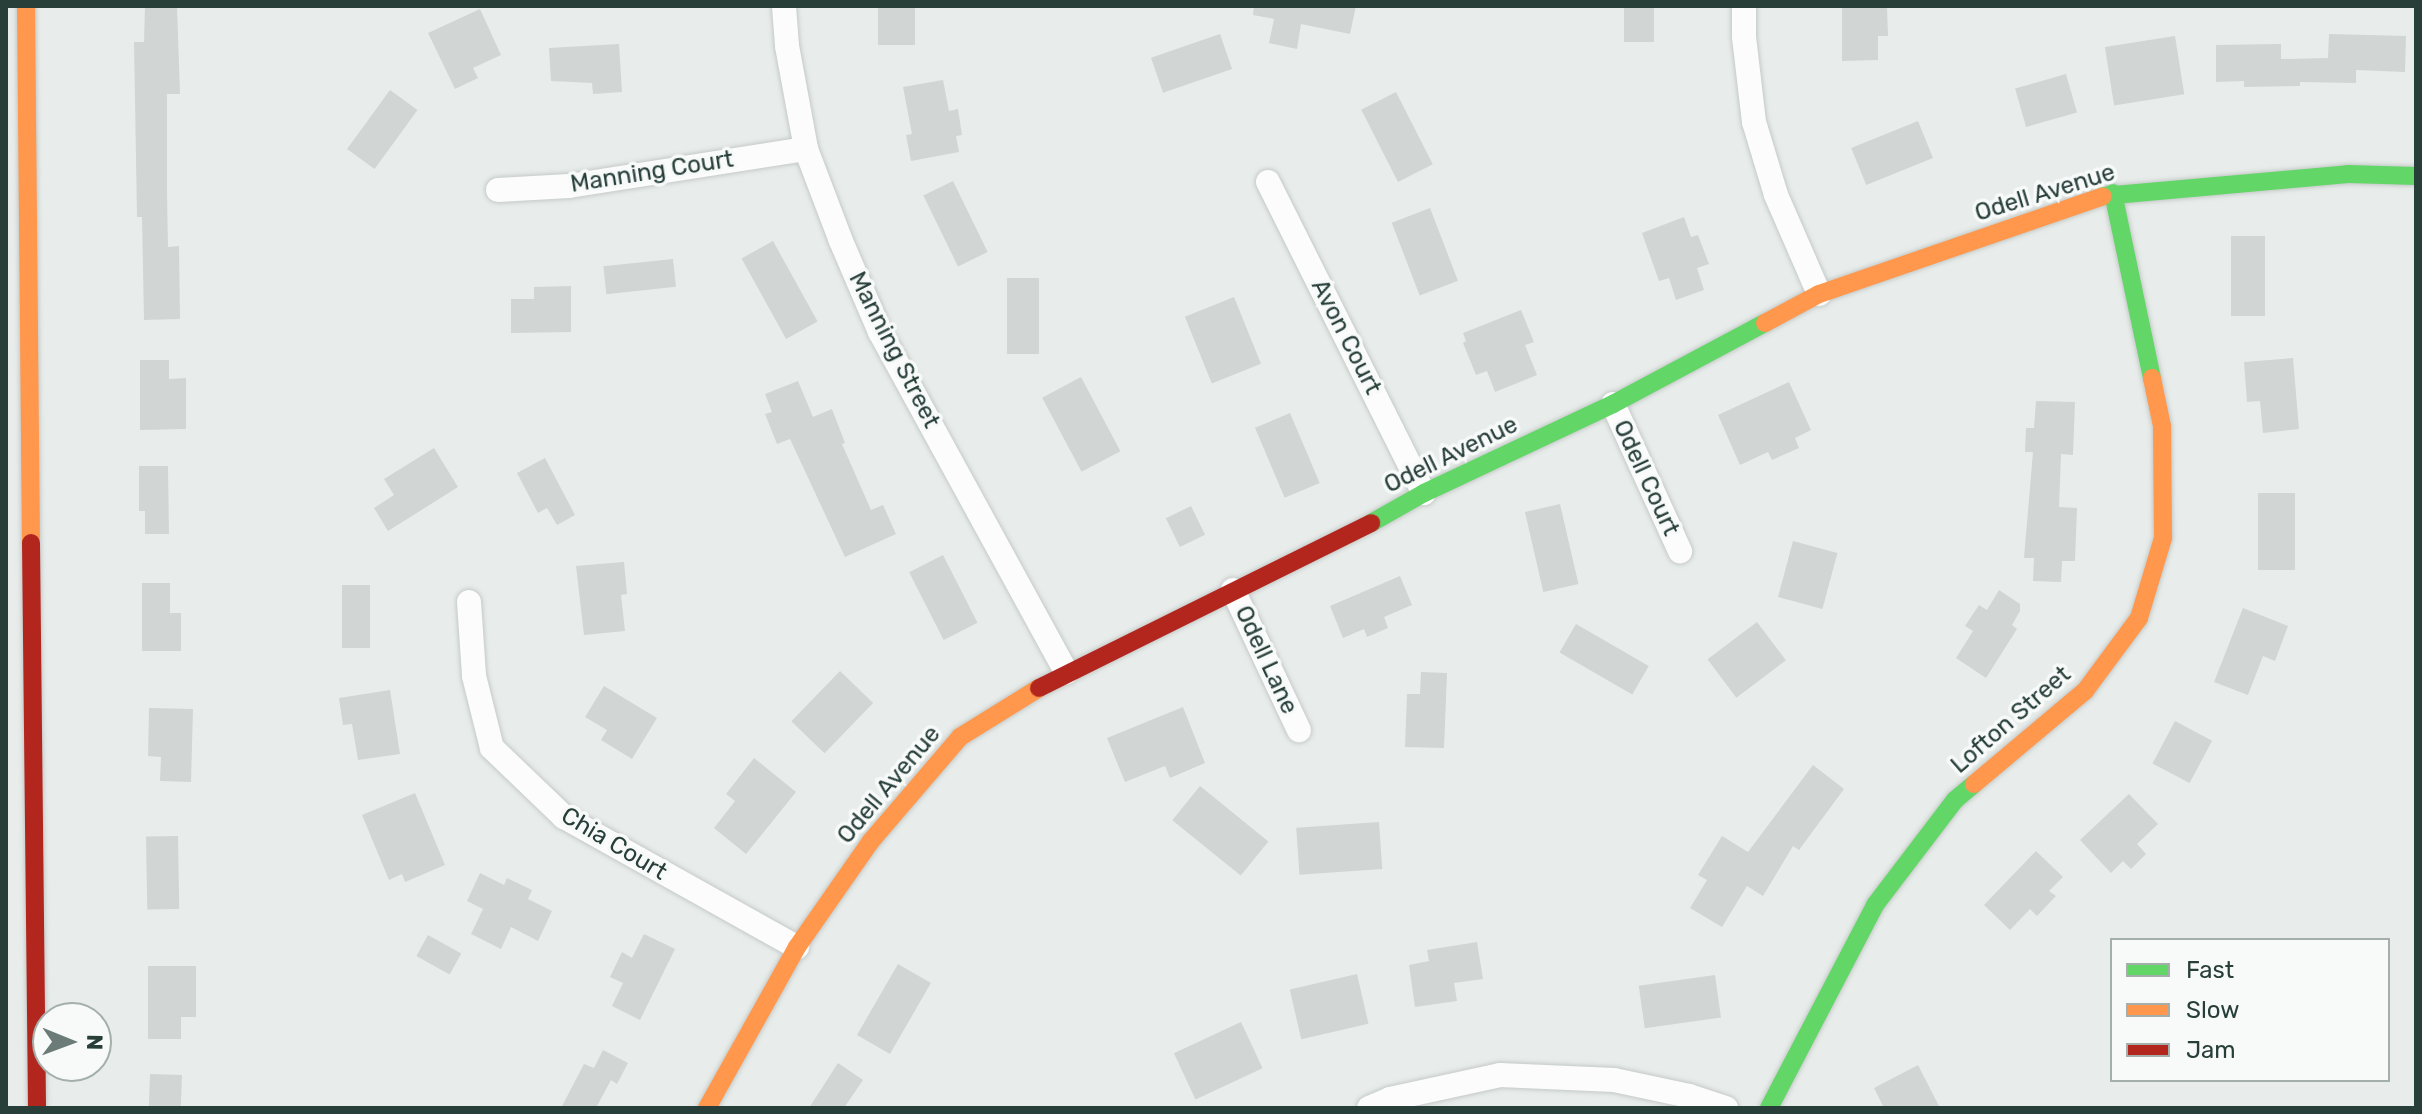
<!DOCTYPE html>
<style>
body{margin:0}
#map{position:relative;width:2422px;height:1114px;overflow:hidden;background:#e8edeb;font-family:Rubik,sans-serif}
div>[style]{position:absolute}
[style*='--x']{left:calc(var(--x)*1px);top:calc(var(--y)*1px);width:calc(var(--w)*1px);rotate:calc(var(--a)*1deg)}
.building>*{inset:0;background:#d1d5d4;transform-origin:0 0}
.roads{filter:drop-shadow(0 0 2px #c5cac8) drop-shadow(0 0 2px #c5cac8)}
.street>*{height:24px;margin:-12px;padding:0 12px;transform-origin:12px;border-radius:12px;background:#fcfcfc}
.fast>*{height:18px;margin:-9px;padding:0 9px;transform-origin:9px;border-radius:9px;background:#63d668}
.slow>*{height:18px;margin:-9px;padding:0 9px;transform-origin:9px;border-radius:9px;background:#ff974d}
.jam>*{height:18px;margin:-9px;padding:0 9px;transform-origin:9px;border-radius:9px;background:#b3261e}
span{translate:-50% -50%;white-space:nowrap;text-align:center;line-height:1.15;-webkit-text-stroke:7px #f7faf9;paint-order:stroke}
.street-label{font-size:24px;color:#273e39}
.frame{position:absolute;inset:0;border:8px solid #273e39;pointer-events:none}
.legend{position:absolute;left:2110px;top:938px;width:280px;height:144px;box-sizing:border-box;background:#f7faf9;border:2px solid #a4afac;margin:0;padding:10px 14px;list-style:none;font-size:24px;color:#273e39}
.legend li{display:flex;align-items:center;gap:16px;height:40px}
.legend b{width:40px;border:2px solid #a4afac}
.north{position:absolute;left:32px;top:1002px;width:80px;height:80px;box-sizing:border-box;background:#f7faf9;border:2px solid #a4afac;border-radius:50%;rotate:91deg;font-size:22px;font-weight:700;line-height:32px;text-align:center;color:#273e39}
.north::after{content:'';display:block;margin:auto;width:28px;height:36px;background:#6b7b77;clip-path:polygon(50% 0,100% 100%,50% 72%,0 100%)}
</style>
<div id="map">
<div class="building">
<div style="clip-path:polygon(145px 6px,177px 6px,180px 94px,167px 94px,167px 193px,168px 247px,179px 246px,180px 319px,144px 320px,142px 217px,137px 217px,134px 42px,144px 42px)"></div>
<div style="left:878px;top:6px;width:37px;height:39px"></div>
<div style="clip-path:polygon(1254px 6px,1356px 6px,1350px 34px,1301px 24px,1297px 49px,1269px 43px,1274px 19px,1253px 15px)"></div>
<div style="left:1624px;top:6px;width:30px;height:36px"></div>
<div style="clip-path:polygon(1842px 6px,1887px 7px,1888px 36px,1878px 36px,1878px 60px,1842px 61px)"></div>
<div style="clip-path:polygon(480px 9px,501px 55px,473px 68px,478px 78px,455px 89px,428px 33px)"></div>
<div style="left:1220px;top:34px;width:37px;height:73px;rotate:71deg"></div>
<div style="clip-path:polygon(2329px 34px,2406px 36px,2405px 72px,2356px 70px,2356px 83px,2300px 82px,2300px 86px,2244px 87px,2244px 81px,2216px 82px,2216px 45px,2281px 44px,2281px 59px,2328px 58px)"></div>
<div style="left:2175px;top:36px;width:59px;height:71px;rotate:81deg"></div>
<div style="clip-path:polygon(619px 44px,622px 92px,593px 94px,592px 83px,551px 81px,549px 48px)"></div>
<div style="left:2066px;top:74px;width:40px;height:53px;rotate:74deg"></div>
<div style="clip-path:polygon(943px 80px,949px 111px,958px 109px,962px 135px,956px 136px,959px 152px,911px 161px,906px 135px,912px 134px,903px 87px)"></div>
<div style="left:390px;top:90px;width:34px;height:73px;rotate:36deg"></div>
<div style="left:1396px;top:92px;width:81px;height:39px;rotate:63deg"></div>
<div style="left:1918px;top:121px;width:40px;height:72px;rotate:68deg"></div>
<div style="left:953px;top:181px;width:79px;height:33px;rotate:64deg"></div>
<div style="left:1430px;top:208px;width:78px;height:41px;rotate:69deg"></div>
<div style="clip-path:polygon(1684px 217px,1691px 237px,1698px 235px,1709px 264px,1697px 268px,1704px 290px,1676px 300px,1669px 278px,1659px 281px,1642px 233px)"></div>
<div style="left:2231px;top:236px;width:34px;height:80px"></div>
<div style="left:773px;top:241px;width:92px;height:36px;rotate:61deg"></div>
<div style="left:673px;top:259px;width:28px;height:70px;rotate:84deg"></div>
<div style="left:1007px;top:278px;width:32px;height:76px"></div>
<div style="clip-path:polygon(571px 286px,571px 332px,511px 333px,511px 299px,534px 299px,534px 287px)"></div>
<div style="left:1234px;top:297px;width:72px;height:53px;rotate:68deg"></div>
<div style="clip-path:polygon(1521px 310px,1534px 342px,1525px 345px,1537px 375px,1495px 392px,1487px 371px,1476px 375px,1463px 343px,1466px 341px,1463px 333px)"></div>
<div style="clip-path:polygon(2293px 358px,2299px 429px,2263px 433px,2260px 401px,2247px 402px,2244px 362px)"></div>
<div style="clip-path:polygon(140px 360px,169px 360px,169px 379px,186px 378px,186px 429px,140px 430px)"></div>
<div style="left:1081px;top:377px;width:84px;height:44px;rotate:62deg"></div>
<div style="clip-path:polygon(798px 381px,813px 417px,832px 409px,845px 443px,842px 444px,871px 510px,883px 505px,896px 534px,845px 557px,790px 439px,777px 444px,765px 414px,772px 412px,765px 394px)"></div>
<div style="clip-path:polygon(1789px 382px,1811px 430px,1795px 438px,1799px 448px,1772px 460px,1768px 452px,1740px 465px,1718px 415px)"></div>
<div style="clip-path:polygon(2036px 401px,2075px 402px,2073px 455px,2061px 454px,2059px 507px,2077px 508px,2075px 561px,2062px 561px,2061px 582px,2033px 581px,2034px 558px,2024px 558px,2033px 452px,2025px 452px,2026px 428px,2034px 428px)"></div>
<div style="left:1290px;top:413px;width:76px;height:38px;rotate:67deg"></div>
<div style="clip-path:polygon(434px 448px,458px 487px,388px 531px,374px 508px,394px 495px,384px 479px)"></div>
<div style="clip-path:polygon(545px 458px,575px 515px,557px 525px,547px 508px,538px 513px,517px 473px)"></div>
<div style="clip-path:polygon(139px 466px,168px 466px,169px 534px,145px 534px,145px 511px,139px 511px)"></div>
<div style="left:2258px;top:493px;width:37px;height:77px"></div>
<div style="left:1560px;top:504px;width:82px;height:36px;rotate:77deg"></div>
<div style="left:1191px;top:506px;width:32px;height:28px;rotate:64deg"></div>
<div style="left:1793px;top:541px;width:46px;height:58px;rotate:15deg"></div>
<div style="left:943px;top:555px;width:76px;height:38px;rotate:63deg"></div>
<div style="clip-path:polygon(624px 562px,627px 594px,621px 595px,625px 631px,584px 635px,576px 566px)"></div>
<div style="clip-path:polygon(1400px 576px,1412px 605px,1384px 617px,1388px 628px,1367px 637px,1364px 629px,1343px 638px,1330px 606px)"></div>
<div style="clip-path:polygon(142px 583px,170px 583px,170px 613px,181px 613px,181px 651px,142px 651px)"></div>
<div style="left:342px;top:585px;width:28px;height:63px"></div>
<div style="clip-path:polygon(1999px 590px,2020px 604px,2020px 611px,2012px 625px,2017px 629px,1986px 678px,1956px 658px,1973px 631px,1965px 626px,1979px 605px,1987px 610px)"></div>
<div style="clip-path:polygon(2243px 608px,2288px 626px,2275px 661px,2263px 656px,2248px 695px,2214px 682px)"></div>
<div style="left:1757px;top:622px;width:48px;height:62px;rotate:53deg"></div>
<div style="left:1576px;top:624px;width:84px;height:33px;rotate:30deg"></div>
<div style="left:840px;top:671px;width:46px;height:70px;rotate:44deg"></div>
<div style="clip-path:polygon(1421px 672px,1447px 673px,1444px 748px,1405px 747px,1407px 694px,1420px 694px)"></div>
<div style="clip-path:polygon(604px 686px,657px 718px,632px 759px,601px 740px,607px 730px,585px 717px)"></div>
<div style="clip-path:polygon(390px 690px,400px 754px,358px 760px,352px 724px,343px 725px,339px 698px)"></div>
<div style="clip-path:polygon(1183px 707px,1205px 763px,1170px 778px,1165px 766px,1125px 782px,1107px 738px)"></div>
<div style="clip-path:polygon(149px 708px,193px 709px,191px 782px,160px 781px,161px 757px,148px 756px)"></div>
<div style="left:2175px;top:721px;width:42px;height:48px;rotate:28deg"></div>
<div style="clip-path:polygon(754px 758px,796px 792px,746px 854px,714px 828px,735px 801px,726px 794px)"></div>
<div style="clip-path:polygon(1813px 765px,1844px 789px,1799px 850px,1793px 846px,1763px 896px,1747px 886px,1722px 927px,1690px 908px,1707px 880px,1698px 875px,1722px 836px,1748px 852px)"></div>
<div style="left:1200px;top:786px;width:88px;height:44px;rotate:39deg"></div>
<div style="clip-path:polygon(415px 793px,445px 865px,405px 882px,402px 874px,389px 880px,362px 815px)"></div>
<div style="clip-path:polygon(2129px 794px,2158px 824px,2137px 844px,2146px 854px,2131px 869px,2123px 861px,2111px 873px,2080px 840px)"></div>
<div style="left:1379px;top:822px;width:47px;height:83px;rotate:86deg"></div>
<div style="left:178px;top:836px;width:73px;height:32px;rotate:89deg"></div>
<div style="clip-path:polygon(2036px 851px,2063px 877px,2049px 891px,2056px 896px,2037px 916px,2030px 909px,2010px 930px,1984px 905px)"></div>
<div style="clip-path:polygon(480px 873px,504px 885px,507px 878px,532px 890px,528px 899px,552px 911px,538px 941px,511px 927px,501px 949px,471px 934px,483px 909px,467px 901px)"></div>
<div style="clip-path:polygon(644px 934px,675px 949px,640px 1020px,612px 1006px,623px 983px,610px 977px,622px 952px,632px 958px)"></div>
<div style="left:428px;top:935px;width:38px;height:24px;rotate:29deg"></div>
<div style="clip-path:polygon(1477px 942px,1483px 979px,1454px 983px,1457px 1001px,1415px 1007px,1409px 965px,1429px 961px,1427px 950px)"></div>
<div style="left:898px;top:964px;width:38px;height:82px;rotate:30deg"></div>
<div style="clip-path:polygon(148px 966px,196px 966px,196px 1017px,181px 1017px,181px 1039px,148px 1039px)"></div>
<div style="left:1357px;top:974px;width:51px;height:69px;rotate:77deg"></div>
<div style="left:1715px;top:975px;width:43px;height:77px;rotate:82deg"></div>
<div style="left:1241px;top:1022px;width:51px;height:74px;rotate:65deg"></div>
<div style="clip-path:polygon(603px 1050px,628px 1063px,617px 1084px,611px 1080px,596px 1108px,561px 1108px,584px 1064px,594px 1068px)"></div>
<div style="clip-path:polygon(838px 1063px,863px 1080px,844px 1108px,809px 1108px)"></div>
<div style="clip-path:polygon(1918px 1065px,1940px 1108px,1884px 1108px,1874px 1088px)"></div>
<div style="left:150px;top:1074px;width:32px;height:34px;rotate:2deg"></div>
</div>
<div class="roads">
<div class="street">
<div style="--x:784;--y:6;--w:40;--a:85.7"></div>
<div style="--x:787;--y:46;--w:105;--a:79.5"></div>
<div style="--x:806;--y:149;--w:98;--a:69.2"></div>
<div style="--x:841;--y:241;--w:99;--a:66.8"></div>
<div style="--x:880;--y:332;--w:388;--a:61.3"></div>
<div style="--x:1744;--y:6;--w:31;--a:90"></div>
<div style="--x:1744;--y:37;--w:86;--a:83.3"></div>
<div style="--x:1754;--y:122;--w:76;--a:73.2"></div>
<div style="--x:1776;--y:195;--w:108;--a:66.5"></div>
<div style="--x:1268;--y:182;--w:348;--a:63.4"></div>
<div style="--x:498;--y:190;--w:71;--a:-3.2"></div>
<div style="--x:569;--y:186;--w:240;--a:-8.9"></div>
<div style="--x:1613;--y:404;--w:162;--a:65.5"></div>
<div style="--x:1233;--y:590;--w:155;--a:64.8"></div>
<div style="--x:469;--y:602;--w:74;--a:86.1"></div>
<div style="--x:474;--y:676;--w:74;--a:76"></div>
<div style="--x:492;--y:748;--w:100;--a:43.8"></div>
<div style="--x:564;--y:817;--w:267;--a:29.2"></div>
<div style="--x:1369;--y:1108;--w:23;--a:-23"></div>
<div style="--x:1390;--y:1099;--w:113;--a:-12.3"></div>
<div style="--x:1500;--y:1075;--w:114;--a:2.5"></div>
<div style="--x:1614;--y:1080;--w:77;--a:12"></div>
<div style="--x:1689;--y:1096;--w:39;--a:18"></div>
</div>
<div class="fast">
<div style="--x:2113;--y:193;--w:189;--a:78.1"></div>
<div style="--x:2103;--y:196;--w:246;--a:-5.1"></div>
<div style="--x:2348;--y:174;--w:68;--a:1.7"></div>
<div style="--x:1371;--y:523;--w:61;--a:-29.5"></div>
<div style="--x:1424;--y:493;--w:209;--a:-25.2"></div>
<div style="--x:1613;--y:404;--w:172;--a:-28.1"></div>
<div style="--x:1769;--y:1108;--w:229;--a:-62.4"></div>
<div style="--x:1875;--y:905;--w:132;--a:-52.7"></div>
<div style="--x:1955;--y:800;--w:25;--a:-40"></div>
</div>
<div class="slow">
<div style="--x:26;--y:6;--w:537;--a:89.47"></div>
<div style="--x:1765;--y:323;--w:61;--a:-28.2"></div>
<div style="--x:1819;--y:294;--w:300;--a:-19"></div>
<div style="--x:1974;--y:784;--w:145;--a:-40"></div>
<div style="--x:2085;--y:691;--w:91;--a:-53.5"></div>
<div style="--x:2139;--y:618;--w:84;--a:-73.3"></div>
<div style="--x:2163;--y:538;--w:112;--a:-90.5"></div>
<div style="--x:2162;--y:426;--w:49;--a:-101.8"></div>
<div style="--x:707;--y:1108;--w:184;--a:-60.8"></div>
<div style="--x:797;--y:947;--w:129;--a:-55.1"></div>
<div style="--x:871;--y:841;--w:137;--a:-49.4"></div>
<div style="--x:960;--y:737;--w:93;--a:-31.8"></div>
</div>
<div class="jam">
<div style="--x:31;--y:543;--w:565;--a:89.39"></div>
<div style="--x:1039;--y:688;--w:371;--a:-26.4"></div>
</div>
</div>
<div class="street-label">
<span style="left:652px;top:172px;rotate:-9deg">Manning Court</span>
<span style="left:2045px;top:193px;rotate:-17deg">Odell Avenue</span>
<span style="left:1346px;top:337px;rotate:63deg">Avon Court</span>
<span style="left:894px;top:350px;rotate:63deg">Manning Street</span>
<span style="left:1451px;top:455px;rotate:-26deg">Odell Avenue</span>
<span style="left:1646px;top:478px;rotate:65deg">Odell Court</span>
<span style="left:1266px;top:660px;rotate:65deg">Odell Lane</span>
<span style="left:2011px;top:720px;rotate:-41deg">Lofton Street</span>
<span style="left:889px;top:785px;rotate:-50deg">Odell Avenue</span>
<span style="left:614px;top:844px;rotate:31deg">Chia Court</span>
</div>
<div class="frame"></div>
<ul class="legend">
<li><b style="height:10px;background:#63d668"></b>Fast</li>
<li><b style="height:10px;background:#ff974d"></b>Slow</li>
<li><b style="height:10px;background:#b3261e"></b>Jam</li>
</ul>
<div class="north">N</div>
</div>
